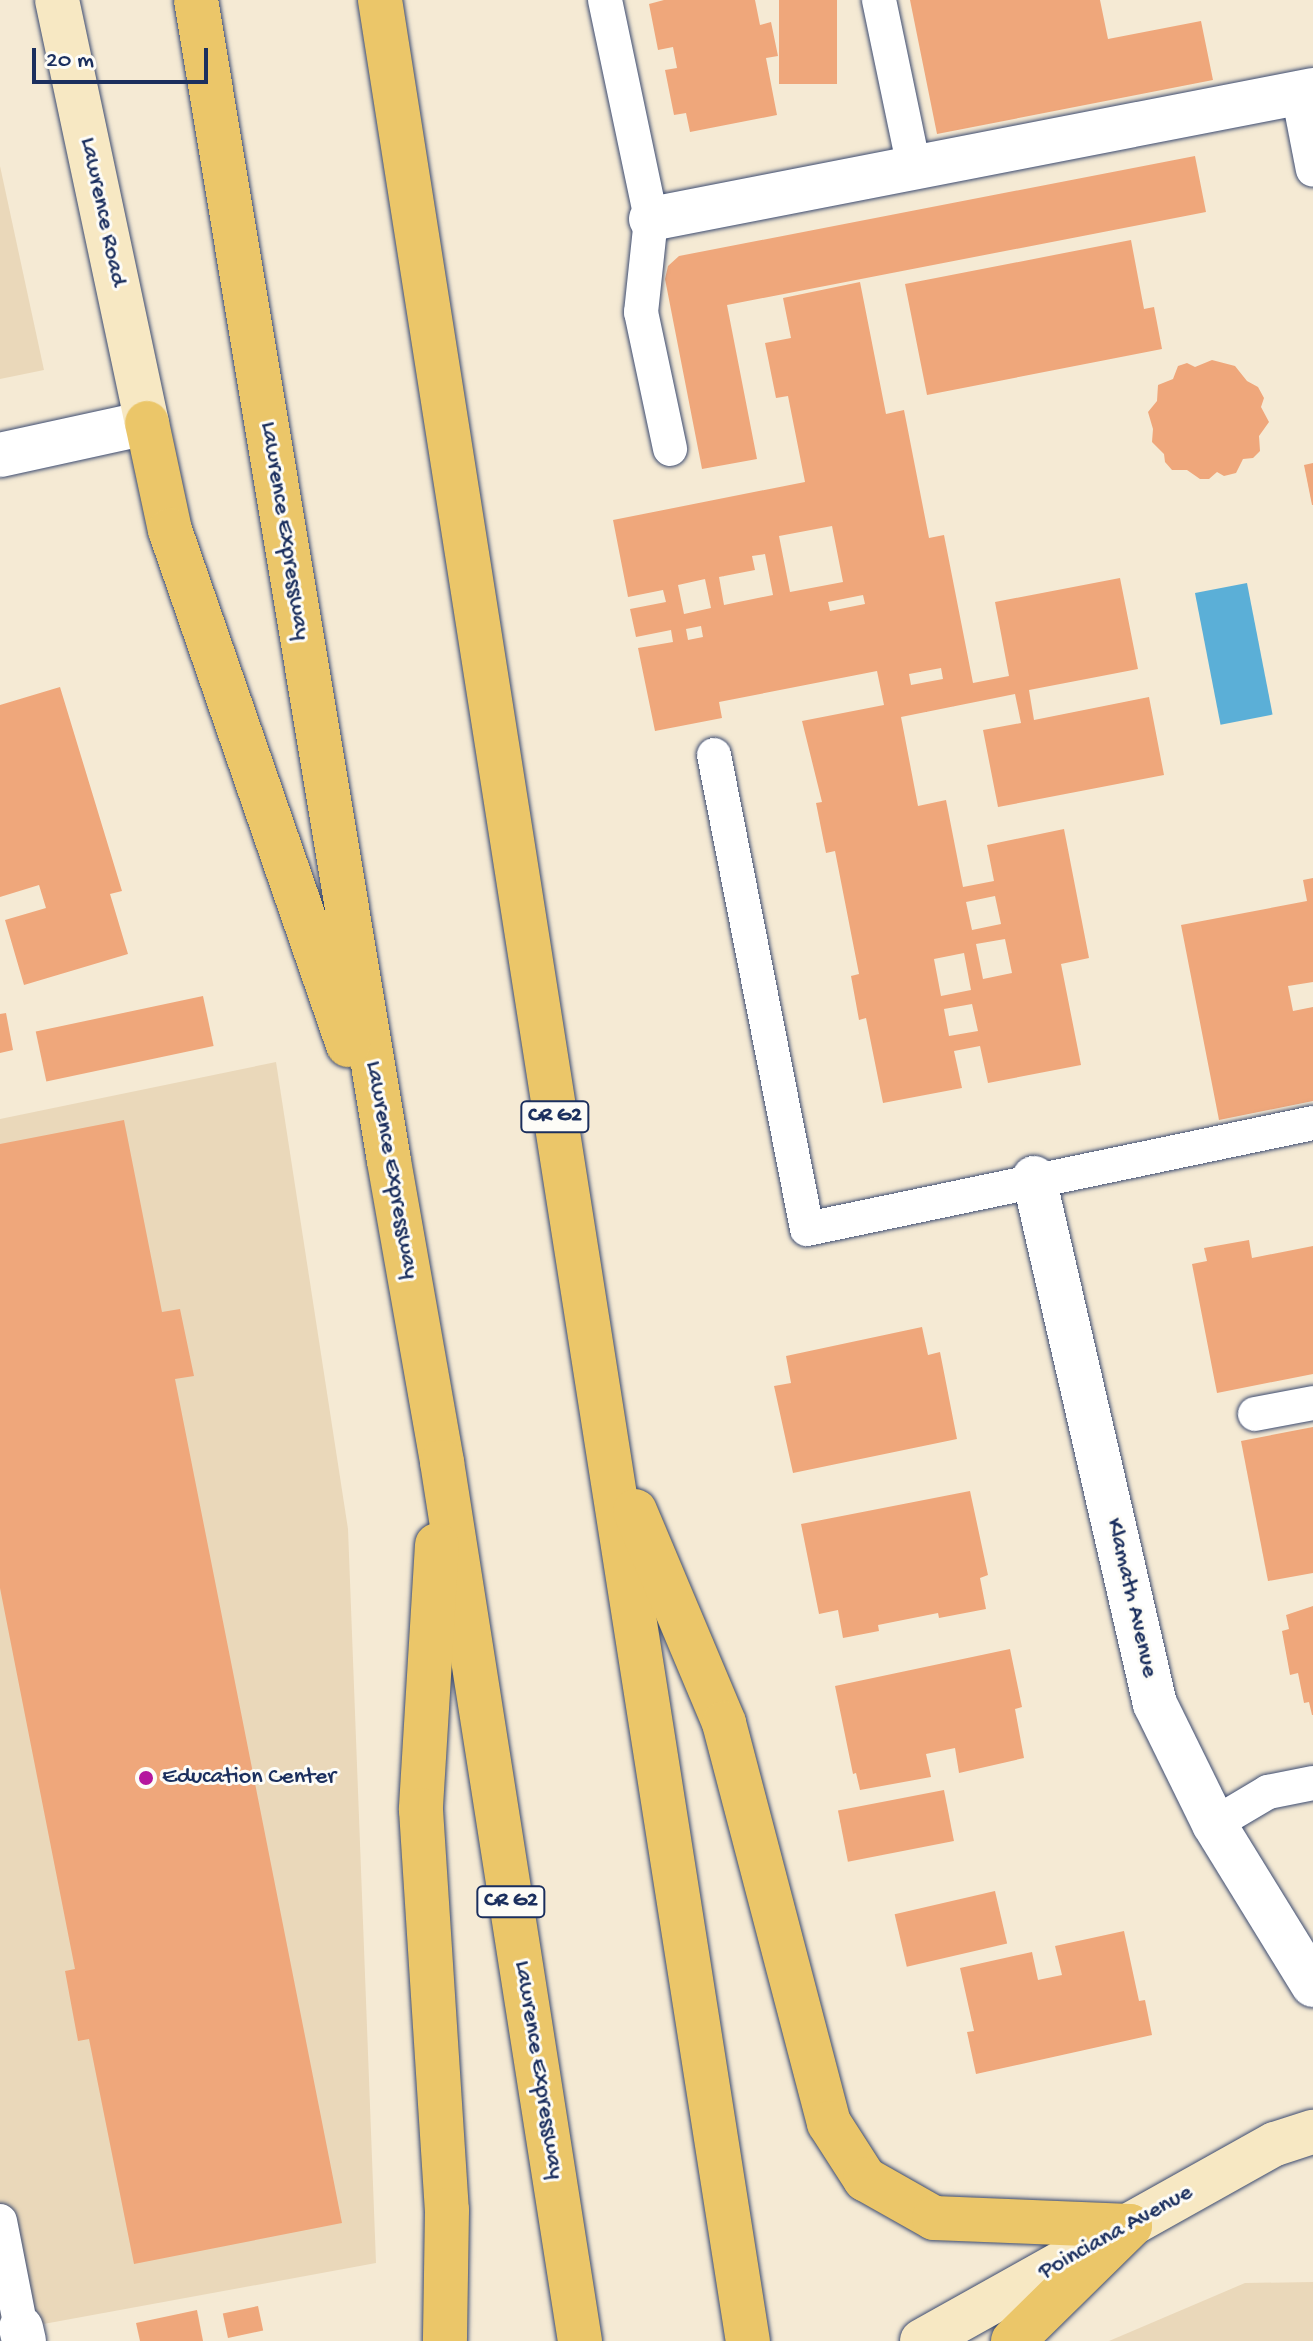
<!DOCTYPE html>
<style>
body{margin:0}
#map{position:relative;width:1313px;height:2341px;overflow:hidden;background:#f5ead4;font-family:"Gochi Hand",sans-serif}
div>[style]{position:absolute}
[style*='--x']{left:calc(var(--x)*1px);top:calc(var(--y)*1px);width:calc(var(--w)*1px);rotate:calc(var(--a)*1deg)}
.built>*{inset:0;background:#ead8ba}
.water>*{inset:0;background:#5bafd7;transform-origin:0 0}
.building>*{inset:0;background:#efa77b;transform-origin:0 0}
.roads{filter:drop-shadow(0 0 2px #3c4b70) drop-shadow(0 0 2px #3c4b70)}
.lane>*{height:34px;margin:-17px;padding:0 17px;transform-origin:17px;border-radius:17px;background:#fff}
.street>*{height:44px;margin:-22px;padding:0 22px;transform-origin:22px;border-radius:22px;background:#fff}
.secondary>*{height:44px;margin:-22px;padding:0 22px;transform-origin:22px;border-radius:22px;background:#f7e8c3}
.highway>*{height:44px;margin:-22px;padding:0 22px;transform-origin:22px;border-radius:22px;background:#ebc669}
.dots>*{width:22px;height:22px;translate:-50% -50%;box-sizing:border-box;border:4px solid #fdfcf7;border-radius:50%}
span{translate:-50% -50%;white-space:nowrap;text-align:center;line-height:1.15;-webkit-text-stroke:6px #fdfcf7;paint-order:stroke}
.shield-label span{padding:2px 6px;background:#fdfcf7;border:2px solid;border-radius:6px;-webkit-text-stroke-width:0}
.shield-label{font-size:22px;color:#1b2f5e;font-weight:700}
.street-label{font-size:24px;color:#1b2f5e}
.poi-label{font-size:24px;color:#1b2f5e}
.left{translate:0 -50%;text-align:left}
.scale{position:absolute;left:32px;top:48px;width:176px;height:36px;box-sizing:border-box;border:4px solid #1b2f5e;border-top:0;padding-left:10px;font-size:24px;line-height:28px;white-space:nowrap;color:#1b2f5e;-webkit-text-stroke:6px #fdfcf7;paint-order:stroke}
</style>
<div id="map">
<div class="built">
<div style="clip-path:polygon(0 166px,44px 370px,0 379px)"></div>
<div style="clip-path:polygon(276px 1062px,348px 1529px,376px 2263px,0 2332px,0 1119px)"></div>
<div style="clip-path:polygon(1313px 2282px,1313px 2341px,1109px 2341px,1245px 2283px)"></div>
</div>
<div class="water">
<div style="left:1247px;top:583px;width:134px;height:53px;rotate:79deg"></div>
</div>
<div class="building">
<div style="clip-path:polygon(664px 0,755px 0,760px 25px,771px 22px,778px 56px,766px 58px,777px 115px,690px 132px,686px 113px,674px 115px,665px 70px,677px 68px,673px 47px,658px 50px,649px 4px)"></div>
<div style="left:779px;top:0;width:58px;height:84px"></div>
<div style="clip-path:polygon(910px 0,1100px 0,1108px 39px,1201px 21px,1213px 80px,937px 134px)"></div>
<div style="clip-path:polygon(1195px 156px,1206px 212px,727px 305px,757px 459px,702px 469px,665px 279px,668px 266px,679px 256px)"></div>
<div style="clip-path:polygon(1131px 240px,1144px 309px,1154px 307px,1162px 349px,927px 395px,905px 284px)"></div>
<div style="clip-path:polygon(evenodd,860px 282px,886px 414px,904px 410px,929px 538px,944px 535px,973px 683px,1009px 676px,995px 602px,1120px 578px,1138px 669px,1029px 690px,1034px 720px,1149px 697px,1164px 775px,998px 807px,983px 730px,1021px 723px,1015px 694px,901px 717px,918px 806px,946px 800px,963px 887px,994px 881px,987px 845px,1064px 829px,1089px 958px,1061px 964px,1081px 1065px,988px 1083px,980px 1046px,954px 1051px,962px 1088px,883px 1103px,866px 1018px,859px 1020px,851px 976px,859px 974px,835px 851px,826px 853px,816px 803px,822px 802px,802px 721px,884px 705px,877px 671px,719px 702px,722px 718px,655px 731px,638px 648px,673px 642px,671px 630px,636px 637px,630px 609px,666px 602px,663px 590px,628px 597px,613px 520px,805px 482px,788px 396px,776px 398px,765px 343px,791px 338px,783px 298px,860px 282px,832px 526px,843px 582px,790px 592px,779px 536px,832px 526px,860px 282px,765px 554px,773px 595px,724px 605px,719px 577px,755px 570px,752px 556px,765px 554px,860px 282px,705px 579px,711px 608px,684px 614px,678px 585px,705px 579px,860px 282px,863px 595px,865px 604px,830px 611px,828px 602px,863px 595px,860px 282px,701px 626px,703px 637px,688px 640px,686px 629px,701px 626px,860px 282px,941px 668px,943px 679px,911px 685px,909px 674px,941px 668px,860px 282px,995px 896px,1001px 924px,972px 930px,966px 902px,995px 896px,860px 282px,1005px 939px,1012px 973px,983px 979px,976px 944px,1005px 939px,860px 282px,964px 953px,971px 990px,941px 996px,934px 959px,964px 953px,860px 282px,972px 1004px,978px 1031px,949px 1036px,944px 1009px,972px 1004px)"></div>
<div style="clip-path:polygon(1212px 360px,1235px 366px,1247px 381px,1258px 387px,1264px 398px,1261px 407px,1269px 422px,1259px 436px,1260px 451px,1253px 458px,1243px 459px,1236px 473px,1224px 476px,1217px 472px,1209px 479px,1200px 479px,1187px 470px,1172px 470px,1165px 462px,1164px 454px,1152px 442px,1153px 429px,1148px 412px,1157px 401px,1158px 385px,1173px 379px,1178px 366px,1187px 363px,1195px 367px)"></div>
<div style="clip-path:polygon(1313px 463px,1313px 505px,1312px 505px,1304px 465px)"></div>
<div style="clip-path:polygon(60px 687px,122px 891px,110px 894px,128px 954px,24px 985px,5px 920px,46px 908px,39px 885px,0 897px,0 705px)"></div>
<div style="clip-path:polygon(1313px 878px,1313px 982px,1288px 986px,1293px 1011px,1313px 1007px,1313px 1101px,1219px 1120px,1181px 925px,1307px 901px,1303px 880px)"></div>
<div style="left:203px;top:996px;width:51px;height:171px;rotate:78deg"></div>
<div style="clip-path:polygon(6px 1013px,13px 1050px,0 1053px,0 1014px)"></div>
<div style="clip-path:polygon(124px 1120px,162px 1312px,180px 1309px,194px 1376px,175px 1379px,342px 2223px,134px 2264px,89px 2039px,78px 2041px,65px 1971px,75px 1969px,0 1588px,0 1144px)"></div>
<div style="clip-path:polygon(1249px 1240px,1252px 1258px,1313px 1246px,1313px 1374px,1217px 1393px,1192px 1264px,1207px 1261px,1204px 1248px)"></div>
<div style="clip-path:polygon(922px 1327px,928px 1355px,940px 1352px,957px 1439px,793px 1473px,774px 1386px,791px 1383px,786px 1356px)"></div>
<div style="clip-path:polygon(1313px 1427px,1313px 1573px,1268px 1581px,1241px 1441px)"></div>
<div style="clip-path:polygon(970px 1491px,988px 1575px,980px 1578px,986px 1609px,939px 1618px,938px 1613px,878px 1625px,879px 1631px,843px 1638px,838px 1610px,819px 1614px,801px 1524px)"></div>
<div style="clip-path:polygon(1313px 1606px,1313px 1715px,1312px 1715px,1309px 1702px,1304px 1703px,1298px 1673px,1290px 1675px,1282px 1631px,1289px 1629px,1286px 1615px)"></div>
<div style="clip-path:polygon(1010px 1649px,1022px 1707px,1015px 1709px,1024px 1758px,959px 1773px,955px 1748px,926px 1754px,931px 1777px,860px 1790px,856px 1773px,853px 1774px,835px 1686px)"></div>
<div style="left:944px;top:1790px;width:52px;height:108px;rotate:79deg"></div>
<div style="left:995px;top:1891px;width:54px;height:103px;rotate:77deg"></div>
<div style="clip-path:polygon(1124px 1931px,1139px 2001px,1145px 2000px,1152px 2035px,976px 2074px,967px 2032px,974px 2031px,960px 1968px,1032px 1952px,1038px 1980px,1062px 1975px,1055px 1946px)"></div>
<div style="left:258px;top:2306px;width:25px;height:36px;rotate:78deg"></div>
<div style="clip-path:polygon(197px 2310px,203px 2341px,140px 2341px,136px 2323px)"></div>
</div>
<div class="roads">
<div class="lane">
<div style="--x:605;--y:0;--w:224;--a:78.1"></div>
<div style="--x:651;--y:219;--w:94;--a:96.1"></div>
<div style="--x:641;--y:312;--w:140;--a:78"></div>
<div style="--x:879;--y:0;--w:172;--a:78.2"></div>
<div style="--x:1298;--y:93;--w:78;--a:79"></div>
<div style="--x:714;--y:755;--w:483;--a:78.9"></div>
<div style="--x:807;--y:1229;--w:517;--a:-11.83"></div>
<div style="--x:1255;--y:1414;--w:59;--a:-10.7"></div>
<div style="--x:1214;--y:1824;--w:63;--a:-30.7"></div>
<div style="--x:1268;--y:1792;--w:46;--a:-11.3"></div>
<div style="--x:0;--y:2221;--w:109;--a:78.9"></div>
</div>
<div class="street">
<div style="--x:651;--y:219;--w:674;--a:-11.03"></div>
<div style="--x:0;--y:455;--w:150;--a:-12.3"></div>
<div style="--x:1034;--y:1178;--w:540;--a:77.05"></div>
<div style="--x:1155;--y:1704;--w:134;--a:63.8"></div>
<div style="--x:1214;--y:1824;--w:189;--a:58.4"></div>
<div style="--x:21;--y:2328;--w:13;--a:77"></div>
</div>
<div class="secondary">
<div style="--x:57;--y:0;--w:432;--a:78"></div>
<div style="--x:922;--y:2341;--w:404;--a:-29.2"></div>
<div style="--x:1275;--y:2144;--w:40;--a:-18"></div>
</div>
<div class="highway">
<div style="--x:196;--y:0;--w:1177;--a:80.56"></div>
<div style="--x:389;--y:1161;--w:306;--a:80"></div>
<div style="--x:442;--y:1462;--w:890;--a:81.08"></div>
<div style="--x:380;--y:0;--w:2370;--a:81.07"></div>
<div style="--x:147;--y:423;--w:109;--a:77.9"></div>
<div style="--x:170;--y:530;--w:545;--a:70.93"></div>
<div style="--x:635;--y:1511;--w:230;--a:67.2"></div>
<div style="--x:724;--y:1723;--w:414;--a:75.3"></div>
<div style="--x:829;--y:2123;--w:67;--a:57.3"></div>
<div style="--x:865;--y:2179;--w:79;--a:29.5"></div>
<div style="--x:934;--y:2218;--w:196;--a:2.3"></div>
<div style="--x:437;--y:1545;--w:265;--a:93.5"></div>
<div style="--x:421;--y:1810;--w:401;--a:86.3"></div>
<div style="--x:447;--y:2210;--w:131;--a:90.9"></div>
<div style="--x:1013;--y:2341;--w:164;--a:-44.5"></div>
</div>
</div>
<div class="dots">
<div style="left:146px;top:1778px;background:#b5179e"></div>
</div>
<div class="shield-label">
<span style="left:555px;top:1117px">CR G2</span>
<span style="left:511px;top:1902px">CR G2</span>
</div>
<div class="street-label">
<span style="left:102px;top:212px;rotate:78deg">Lawrence Road</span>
<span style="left:284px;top:531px;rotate:81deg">Lawrence Expressway</span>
<span style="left:391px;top:1170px;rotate:80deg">Lawrence Expressway</span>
<span style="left:1131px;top:1598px;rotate:77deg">Klamath Avenue</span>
<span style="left:538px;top:2070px;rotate:81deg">Lawrence Expressway</span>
<span style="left:1116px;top:2233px;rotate:-29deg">Poinciana Avenue</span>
</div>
<div class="poi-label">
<span class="left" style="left:162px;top:1778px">Education Center</span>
</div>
<div class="scale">20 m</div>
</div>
